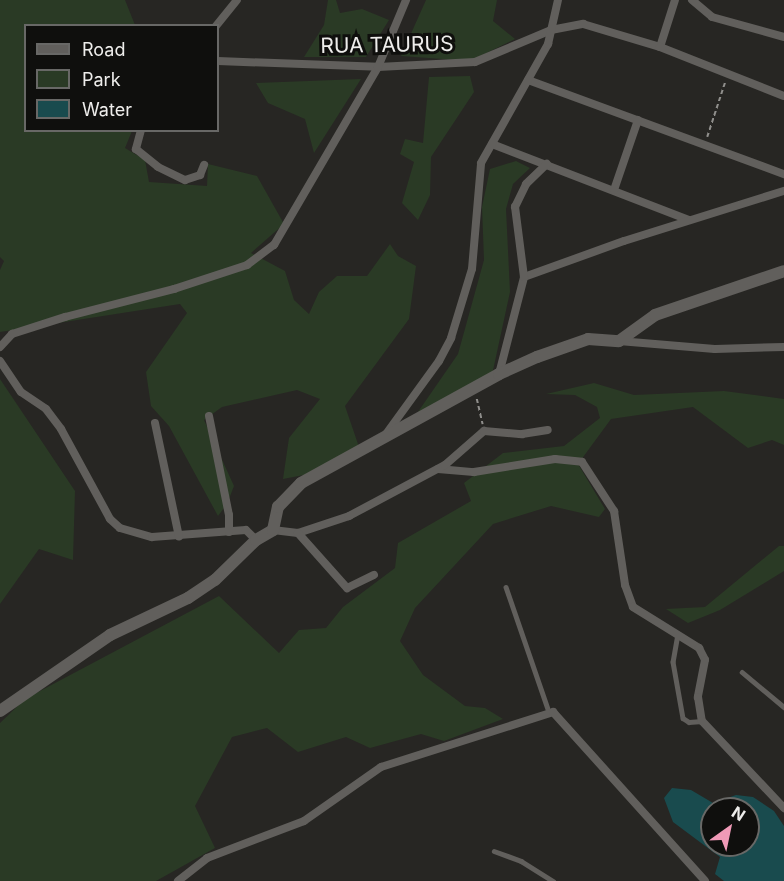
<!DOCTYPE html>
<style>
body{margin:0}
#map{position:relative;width:784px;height:881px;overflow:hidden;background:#272623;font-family:Inter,sans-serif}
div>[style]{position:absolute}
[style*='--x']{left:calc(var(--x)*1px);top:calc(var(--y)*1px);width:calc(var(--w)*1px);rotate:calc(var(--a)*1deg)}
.green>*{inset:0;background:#2a3a25}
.water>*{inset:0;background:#194b4e}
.path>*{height:1.5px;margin-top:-0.75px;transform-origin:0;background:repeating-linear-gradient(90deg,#908f8c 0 4.5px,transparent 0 7.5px)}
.lane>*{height:4.5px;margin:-2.25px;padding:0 2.25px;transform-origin:2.25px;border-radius:2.25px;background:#615f5c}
.street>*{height:8px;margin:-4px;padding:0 4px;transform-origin:4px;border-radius:4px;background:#615f5c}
.secondary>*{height:12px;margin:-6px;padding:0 6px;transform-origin:6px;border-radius:6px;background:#615f5c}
span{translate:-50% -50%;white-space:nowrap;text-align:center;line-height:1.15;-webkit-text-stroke:6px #0f0f0d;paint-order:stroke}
.street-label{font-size:21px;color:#eeedeb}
.legend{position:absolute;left:24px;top:24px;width:195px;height:108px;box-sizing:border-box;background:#0f0f0d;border:2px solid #686866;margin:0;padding:8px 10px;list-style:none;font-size:18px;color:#eeedeb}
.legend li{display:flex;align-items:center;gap:12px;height:30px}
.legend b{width:30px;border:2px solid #686866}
.north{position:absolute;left:700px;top:797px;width:60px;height:60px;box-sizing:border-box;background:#0f0f0d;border:2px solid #686866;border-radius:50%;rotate:33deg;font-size:16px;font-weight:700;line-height:24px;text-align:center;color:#eeedeb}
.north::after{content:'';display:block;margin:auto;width:21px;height:27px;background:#f09ab7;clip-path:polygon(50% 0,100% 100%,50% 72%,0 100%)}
</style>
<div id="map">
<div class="green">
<div style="clip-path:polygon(0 0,125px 0,135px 25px,26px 26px,26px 130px,132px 131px,125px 148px,145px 160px,149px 182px,207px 186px,208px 164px,257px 176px,284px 224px,251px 253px,285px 271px,294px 300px,309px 314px,319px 292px,337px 276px,367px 276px,390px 244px,398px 256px,416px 266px,409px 319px,345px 406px,359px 447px,309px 474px,283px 479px,289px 438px,320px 399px,297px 390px,222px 407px,204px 420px,234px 486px,227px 504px,218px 516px,169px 426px,151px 406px,146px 372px,187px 313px,180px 304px,0 332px,0 270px,4px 261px,0 257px)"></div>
<div style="clip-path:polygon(328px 0,336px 0,340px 13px,362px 9px,389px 20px,366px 57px,304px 57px,324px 25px)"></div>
<div style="clip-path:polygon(426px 0,497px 0,493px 21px,515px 39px,470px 61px,401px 56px)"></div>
<div style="clip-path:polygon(470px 76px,474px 92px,431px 157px,430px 195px,418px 220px,402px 203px,414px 162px,400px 154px,405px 139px,423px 143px,429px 77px)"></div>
<div style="clip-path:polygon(361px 79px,314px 153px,305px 119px,268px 103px,256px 83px)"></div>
<div style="clip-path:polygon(516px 161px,530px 168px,513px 184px,506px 209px,510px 292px,492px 375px,411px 422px,458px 354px,484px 260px,482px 207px,490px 169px)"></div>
<div style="clip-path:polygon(0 379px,75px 491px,73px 560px,39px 549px,0 604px)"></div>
<div style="clip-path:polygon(594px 383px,634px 395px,724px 391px,784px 399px,784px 445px,772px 440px,748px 448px,693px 407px,611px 419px,578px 464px,605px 509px,599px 517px,551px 506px,493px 524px,415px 608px,400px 641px,423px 675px,465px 706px,485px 708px,503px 719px,444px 741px,421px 734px,370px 748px,346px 737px,298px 752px,267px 728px,232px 737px,195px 806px,215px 848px,156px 881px,0 881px,0 723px,25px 699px,219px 596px,279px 653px,299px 630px,326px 628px,343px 607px,395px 568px,398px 543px,471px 501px,464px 483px,503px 453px,564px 446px,600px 418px,597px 407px,575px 395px,546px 394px)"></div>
<div style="clip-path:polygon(779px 546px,784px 546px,784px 571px,720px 610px,688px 623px,666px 609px,705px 607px)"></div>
</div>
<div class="water">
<div style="clip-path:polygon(evenodd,672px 788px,691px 790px,713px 803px,736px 795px,753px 797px,774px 811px,784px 826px,784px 881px,724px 881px,715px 874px,720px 857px,673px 822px,664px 798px,672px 788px,712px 809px,748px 809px,748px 845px,712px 845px,712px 809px)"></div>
</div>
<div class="path">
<div style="--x:707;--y:137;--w:58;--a:-71.9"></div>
<div style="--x:477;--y:399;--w:26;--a:77"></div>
</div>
<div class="lane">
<div style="--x:506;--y:587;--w:132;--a:71"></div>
<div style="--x:678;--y:634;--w:28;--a:100"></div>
<div style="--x:673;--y:662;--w:57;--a:79.9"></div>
<div style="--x:683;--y:718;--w:7;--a:34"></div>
<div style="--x:689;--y:722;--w:13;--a:-4"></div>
<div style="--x:742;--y:672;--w:55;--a:39.8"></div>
<div style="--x:494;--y:851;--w:29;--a:20"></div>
<div style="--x:521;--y:861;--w:38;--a:32"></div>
</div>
<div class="street">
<div style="--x:692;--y:0;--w:26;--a:40"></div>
<div style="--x:712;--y:17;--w:75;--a:15.5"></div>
<div style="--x:216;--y:26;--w:33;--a:-51"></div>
<div style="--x:660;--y:47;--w:49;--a:-72.3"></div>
<div style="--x:218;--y:61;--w:160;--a:2.1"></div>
<div style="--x:378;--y:67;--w:97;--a:-3"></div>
<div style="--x:475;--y:62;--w:82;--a:-22.8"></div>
<div style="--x:551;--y:30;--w:33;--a:-11"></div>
<div style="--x:583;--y:24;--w:80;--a:16.6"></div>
<div style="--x:660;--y:47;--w:133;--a:21.6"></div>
<div style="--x:528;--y:80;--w:273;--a:20.2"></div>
<div style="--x:141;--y:130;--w:20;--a:105"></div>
<div style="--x:136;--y:149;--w:28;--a:39"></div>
<div style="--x:158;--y:167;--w:30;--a:26"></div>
<div style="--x:185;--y:180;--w:16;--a:-18"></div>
<div style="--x:200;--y:175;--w:11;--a:-68"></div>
<div style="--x:492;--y:144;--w:211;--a:21.1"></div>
<div style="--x:614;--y:190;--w:74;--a:-71.1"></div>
<div style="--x:524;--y:277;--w:106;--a:-19.8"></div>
<div style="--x:624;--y:241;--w:168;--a:-17.4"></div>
<div style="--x:619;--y:341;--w:96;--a:4.8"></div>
<div style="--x:715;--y:349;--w:69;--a:-1.7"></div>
<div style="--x:0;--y:347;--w:18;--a:-47"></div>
<div style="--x:12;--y:334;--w:56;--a:-17.8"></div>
<div style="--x:65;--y:317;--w:113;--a:-14.4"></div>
<div style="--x:174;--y:289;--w:77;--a:-18.2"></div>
<div style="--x:247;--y:265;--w:34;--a:-37"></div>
<div style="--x:274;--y:245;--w:206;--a:-59.7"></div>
<div style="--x:378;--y:67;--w:73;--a:-67.3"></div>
<div style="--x:0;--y:361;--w:37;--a:56"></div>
<div style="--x:21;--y:392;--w:30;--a:34"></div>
<div style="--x:46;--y:409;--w:25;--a:53"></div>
<div style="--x:61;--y:429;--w:102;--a:61.4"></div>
<div style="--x:110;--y:519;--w:13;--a:42"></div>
<div style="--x:120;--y:528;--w:33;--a:16"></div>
<div style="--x:152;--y:537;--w:94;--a:-4.3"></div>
<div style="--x:246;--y:530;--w:14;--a:45"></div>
<div style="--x:499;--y:374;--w:100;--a:-75.5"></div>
<div style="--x:524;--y:277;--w:71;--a:-97.3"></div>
<div style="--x:515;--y:207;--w:25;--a:-64"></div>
<div style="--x:526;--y:184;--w:29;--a:-44"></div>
<div style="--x:209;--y:416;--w:101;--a:78.6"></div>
<div style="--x:229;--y:515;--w:17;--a:90"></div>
<div style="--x:155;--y:423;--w:116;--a:78.1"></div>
<div style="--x:386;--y:434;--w:90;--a:-54"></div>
<div style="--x:439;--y:361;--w:26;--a:-62"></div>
<div style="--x:451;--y:338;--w:72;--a:-73.1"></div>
<div style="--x:472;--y:269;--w:106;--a:-85.1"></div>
<div style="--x:481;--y:163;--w:137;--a:-60.6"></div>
<div style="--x:548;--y:44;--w:45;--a:-77.2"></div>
<div style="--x:438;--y:469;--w:36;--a:5"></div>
<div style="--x:474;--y:472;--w:82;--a:-9.1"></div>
<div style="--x:555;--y:459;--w:27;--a:6"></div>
<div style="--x:582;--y:462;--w:59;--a:56.9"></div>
<div style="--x:614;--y:511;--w:75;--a:81.5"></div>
<div style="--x:625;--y:585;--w:23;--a:70"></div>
<div style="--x:633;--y:607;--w:78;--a:31.8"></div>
<div style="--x:699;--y:648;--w:13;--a:63"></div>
<div style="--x:705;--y:660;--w:38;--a:101"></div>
<div style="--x:698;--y:697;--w:24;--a:81"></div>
<div style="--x:702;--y:721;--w:120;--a:46.7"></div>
<div style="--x:273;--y:530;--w:25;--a:7"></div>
<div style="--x:298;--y:533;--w:54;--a:-18.4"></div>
<div style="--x:349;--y:516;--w:109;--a:-28"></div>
<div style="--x:445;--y:465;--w:52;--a:-41.1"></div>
<div style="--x:484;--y:431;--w:38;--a:5"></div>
<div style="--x:522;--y:434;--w:26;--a:-9"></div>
<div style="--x:298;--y:533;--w:74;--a:48.3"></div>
<div style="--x:347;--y:588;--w:30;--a:-26"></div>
<div style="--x:178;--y:881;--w:37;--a:-38"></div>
<div style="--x:207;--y:858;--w:104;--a:-20.9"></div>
<div style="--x:304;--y:821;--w:94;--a:-35"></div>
<div style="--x:381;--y:767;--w:181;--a:-17.7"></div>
<div style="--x:553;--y:712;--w:227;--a:48"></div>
</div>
<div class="secondary">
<div style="--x:0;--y:711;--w:134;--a:-34.6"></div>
<div style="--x:110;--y:635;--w:86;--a:-25.4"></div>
<div style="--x:188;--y:598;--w:32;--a:-34"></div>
<div style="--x:215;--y:580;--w:57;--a:-44.3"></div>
<div style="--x:256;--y:540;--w:20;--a:-30"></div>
<div style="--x:273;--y:530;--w:24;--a:-78"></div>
<div style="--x:278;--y:507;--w:33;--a:-46"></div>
<div style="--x:301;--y:483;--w:226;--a:-28.8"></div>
<div style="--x:499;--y:374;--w:42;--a:-24.1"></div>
<div style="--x:537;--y:357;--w:54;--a:-19.4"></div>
<div style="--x:588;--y:339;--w:31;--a:4"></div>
<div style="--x:619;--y:341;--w:44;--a:-35.8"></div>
<div style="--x:655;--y:315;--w:136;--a:-18.8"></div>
</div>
<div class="street-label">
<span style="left:387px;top:45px;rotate:-1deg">RUA TAURUS</span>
</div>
<ul class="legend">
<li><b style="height:8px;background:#615f5c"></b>Road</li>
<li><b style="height:16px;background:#2a3a25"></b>Park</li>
<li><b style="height:16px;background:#194b4e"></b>Water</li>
</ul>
<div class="north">N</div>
</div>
